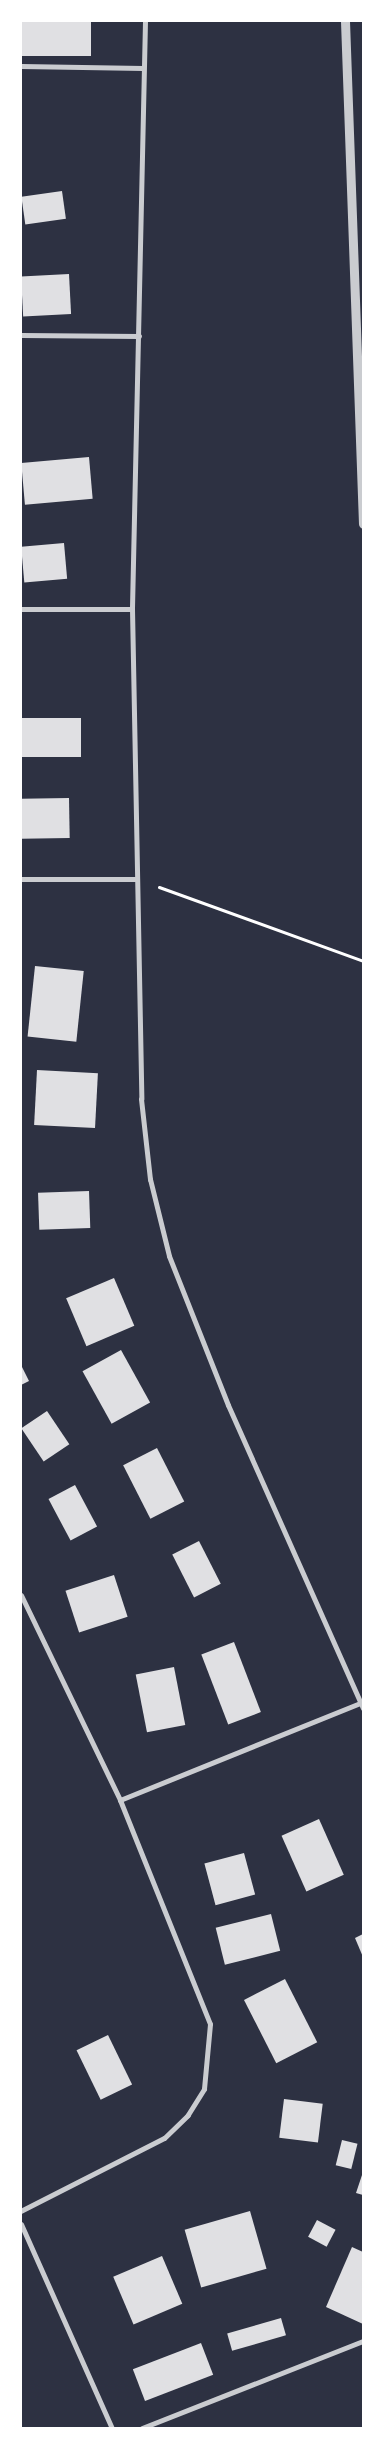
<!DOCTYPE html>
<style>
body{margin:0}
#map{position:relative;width:384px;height:2449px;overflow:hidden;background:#2d3142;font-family:Karla,sans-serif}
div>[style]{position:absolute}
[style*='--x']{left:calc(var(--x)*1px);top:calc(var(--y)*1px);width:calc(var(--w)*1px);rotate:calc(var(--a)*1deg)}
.building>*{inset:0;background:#e0e0e3;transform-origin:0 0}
.path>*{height:3px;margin:-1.5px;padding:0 1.5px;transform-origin:1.5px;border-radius:1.5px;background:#fff}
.minor>*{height:5px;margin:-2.5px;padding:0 2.5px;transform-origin:2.5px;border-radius:2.5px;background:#caccd0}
.tertiary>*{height:9px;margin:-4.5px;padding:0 4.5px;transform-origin:4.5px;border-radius:4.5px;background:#caccd0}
span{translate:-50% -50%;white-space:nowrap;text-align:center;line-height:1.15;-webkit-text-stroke:4.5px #fff;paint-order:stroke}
.frame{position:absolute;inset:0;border:22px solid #fff;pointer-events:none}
</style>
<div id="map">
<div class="building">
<div style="left:21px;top:21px;width:70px;height:35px"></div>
<div style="left:62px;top:191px;width:28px;height:41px;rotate:82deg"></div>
<div style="left:69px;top:274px;width:40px;height:48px;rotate:87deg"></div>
<div style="left:89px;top:457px;width:42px;height:68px;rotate:85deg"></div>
<div style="left:64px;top:543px;width:36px;height:43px;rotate:85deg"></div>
<div style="left:21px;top:718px;width:60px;height:39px"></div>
<div style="left:69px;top:798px;width:40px;height:48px;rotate:89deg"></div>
<div style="left:35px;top:966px;width:49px;height:71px;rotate:6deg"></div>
<div style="left:37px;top:1070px;width:61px;height:55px;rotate:3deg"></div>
<div style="left:89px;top:1191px;width:37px;height:51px;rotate:88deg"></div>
<div style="left:114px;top:1278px;width:52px;height:52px;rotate:67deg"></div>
<div style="left:121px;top:1350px;width:60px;height:44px;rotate:61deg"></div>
<div style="clip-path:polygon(21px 1365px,29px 1381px,21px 1385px)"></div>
<div style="left:47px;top:1411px;width:40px;height:31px;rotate:56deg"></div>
<div style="left:157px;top:1448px;width:60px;height:38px;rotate:63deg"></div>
<div style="left:75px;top:1485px;width:47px;height:30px;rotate:62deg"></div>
<div style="left:199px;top:1541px;width:48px;height:30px;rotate:63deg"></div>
<div style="left:114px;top:1575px;width:44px;height:51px;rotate:72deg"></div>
<div style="left:234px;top:1642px;width:75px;height:35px;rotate:69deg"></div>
<div style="left:174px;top:1667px;width:59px;height:39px;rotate:79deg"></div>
<div style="left:319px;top:1819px;width:61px;height:41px;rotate:66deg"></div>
<div style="left:244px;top:1853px;width:43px;height:41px;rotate:75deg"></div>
<div style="left:271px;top:1914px;width:38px;height:57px;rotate:76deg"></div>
<div style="clip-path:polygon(363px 1934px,363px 1957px,355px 1938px)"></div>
<div style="left:285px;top:1979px;width:71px;height:46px;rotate:63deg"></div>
<div style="left:108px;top:2035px;width:55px;height:35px;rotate:64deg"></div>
<div style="left:284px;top:2099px;width:39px;height:39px;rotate:7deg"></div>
<div style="left:342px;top:2140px;width:16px;height:26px;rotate:14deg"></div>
<div style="clip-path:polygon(362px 2175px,363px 2175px,363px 2195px,356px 2193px)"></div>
<div style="left:250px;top:2211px;width:60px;height:68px;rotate:74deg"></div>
<div style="left:317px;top:2220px;width:21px;height:19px;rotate:28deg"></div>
<div style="clip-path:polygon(352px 2247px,363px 2252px,363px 2324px,326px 2307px)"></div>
<div style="left:162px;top:2256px;width:52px;height:53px;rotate:67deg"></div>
<div style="left:281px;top:2318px;width:18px;height:56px;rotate:74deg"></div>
<div style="left:201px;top:2343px;width:34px;height:73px;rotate:69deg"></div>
</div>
<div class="path">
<div style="--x:159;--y:887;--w:217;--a:19.9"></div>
</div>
<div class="minor">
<div style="--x:145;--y:21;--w:588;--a:91.27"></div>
<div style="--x:132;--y:609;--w:490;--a:88.9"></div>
<div style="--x:141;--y:1099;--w:81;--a:83.6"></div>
<div style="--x:150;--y:1179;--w:79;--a:76.1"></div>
<div style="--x:169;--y:1256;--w:160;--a:68.4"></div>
<div style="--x:228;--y:1405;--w:332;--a:66"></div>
<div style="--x:21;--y:66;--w:122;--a:0.9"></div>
<div style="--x:21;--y:335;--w:118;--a:0.5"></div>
<div style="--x:21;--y:609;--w:111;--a:0"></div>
<div style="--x:21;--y:879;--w:116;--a:0"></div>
<div style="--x:21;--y:1595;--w:228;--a:64.2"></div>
<div style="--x:120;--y:1800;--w:241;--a:68.1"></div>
<div style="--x:210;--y:2024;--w:65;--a:95.3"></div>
<div style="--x:204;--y:2089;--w:31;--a:122"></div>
<div style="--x:188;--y:2115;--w:33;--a:136"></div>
<div style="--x:164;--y:2138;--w:161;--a:153"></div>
<div style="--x:120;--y:1800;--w:259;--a:-22"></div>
<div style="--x:21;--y:2224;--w:223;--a:66"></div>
<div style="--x:142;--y:2428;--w:238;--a:-21.5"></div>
</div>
<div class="tertiary">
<div style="--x:345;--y:21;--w:503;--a:87.95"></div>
</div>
<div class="frame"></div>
</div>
